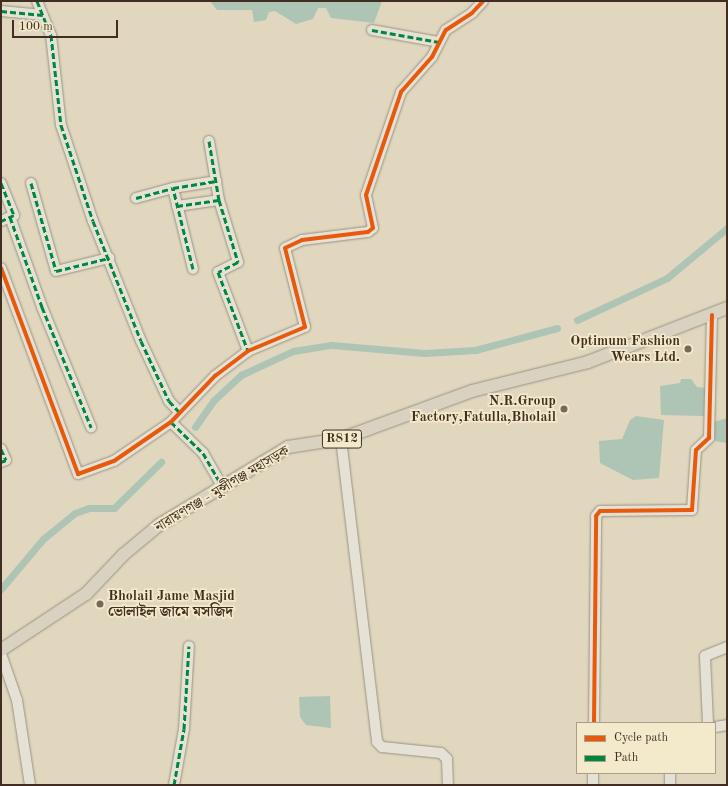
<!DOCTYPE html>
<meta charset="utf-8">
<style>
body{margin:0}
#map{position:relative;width:728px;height:786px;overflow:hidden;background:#e0d7be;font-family:"Old Standard TT","Noto Serif Bengali",serif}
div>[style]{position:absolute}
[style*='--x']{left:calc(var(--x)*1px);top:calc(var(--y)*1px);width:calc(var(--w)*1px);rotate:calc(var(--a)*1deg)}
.water>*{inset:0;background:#aec4b4}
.canal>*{height:7px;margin:-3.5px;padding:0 3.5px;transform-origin:3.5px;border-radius:3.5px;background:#aec4b4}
.roads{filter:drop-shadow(0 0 1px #9a9283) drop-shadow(0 0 1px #9a9283)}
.minor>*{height:10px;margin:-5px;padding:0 5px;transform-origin:5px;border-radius:5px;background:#e5e1d5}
.major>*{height:12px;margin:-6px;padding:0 6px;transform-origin:6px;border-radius:6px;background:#d9d2c0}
.quiet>*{height:3px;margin-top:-1.5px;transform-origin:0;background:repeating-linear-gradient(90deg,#00873e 0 6px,transparent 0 9px)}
.cycleway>*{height:4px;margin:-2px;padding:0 2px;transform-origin:2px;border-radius:2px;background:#e8590c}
.dots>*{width:11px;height:11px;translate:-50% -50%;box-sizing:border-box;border:2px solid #f3eacc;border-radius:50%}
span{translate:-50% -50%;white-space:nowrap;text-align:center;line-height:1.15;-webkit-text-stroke:3.5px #f3eacc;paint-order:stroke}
.shield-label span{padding:1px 3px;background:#f3eacc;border:1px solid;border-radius:3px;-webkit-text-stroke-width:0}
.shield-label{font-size:13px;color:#412d22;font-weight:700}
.poi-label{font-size:14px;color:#412d22;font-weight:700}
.right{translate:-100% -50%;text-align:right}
.left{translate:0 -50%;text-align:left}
.street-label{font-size:14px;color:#412d22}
.frame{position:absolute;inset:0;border:2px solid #412d22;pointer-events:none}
.legend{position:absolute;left:576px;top:722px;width:140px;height:52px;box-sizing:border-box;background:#f3eacc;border:1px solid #ac9e88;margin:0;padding:5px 7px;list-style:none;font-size:12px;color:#412d22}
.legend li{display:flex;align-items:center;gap:8px;height:20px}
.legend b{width:20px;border:1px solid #ac9e88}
.scale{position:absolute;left:12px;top:20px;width:106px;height:18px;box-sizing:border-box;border:2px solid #412d22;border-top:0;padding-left:5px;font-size:12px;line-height:14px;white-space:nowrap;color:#412d22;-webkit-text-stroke:3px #f3eacc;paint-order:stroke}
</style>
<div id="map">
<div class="water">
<div style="clip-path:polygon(210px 1px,382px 1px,374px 23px,331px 18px,326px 8px,318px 8px,313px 19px,296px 24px,275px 11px,269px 12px,266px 20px,254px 22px,252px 10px,217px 10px)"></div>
<div style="clip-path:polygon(681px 379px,691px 379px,697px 387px,705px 388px,704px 416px,661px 415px,660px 386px,680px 383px)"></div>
<div style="clip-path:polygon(636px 416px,664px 420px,659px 478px,633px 480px,600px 463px,599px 441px,622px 439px,630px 420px)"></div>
<div style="clip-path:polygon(727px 418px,727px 443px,715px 441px,714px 422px)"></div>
<div style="clip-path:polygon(330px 696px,331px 728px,306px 725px,300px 717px,299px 697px)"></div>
</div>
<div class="canal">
<div style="--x:577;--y:320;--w:99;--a:-25"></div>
<div style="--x:667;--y:278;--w:78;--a:-39.8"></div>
<div style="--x:195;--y:427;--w:32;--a:-55"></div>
<div style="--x:213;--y:401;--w:38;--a:-43"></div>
<div style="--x:241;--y:375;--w:57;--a:-24.8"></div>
<div style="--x:293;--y:351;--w:39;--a:-9"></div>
<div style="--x:332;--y:345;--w:93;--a:4.9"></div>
<div style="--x:425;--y:353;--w:50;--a:-3.4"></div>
<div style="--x:475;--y:350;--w:85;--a:-15"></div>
<div style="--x:1;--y:589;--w:65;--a:-50"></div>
<div style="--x:43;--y:539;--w:41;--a:-39.1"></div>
<div style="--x:75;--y:513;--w:15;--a:-20"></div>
<div style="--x:89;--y:508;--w:25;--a:0"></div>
<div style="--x:114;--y:508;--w:66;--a:-44.4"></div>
</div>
<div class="roads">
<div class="minor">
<div style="--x:37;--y:1;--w:37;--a:68"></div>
<div style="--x:51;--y:35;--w:91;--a:83.7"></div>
<div style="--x:61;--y:125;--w:101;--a:71.6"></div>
<div style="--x:93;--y:221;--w:129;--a:68.2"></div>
<div style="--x:141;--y:341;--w:66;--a:65"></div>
<div style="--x:169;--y:401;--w:16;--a:47"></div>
<div style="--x:1;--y:11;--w:42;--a:5.4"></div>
<div style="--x:372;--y:30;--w:68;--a:10.2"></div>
<div style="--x:209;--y:141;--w:60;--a:80.4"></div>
<div style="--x:219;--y:200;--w:65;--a:73"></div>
<div style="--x:238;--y:262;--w:22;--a:153"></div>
<div style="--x:218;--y:272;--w:85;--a:69.2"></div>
<div style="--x:1;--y:183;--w:35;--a:68"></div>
<div style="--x:14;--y:215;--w:14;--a:155"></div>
<div style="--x:31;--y:183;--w:91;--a:74.1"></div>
<div style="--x:56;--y:271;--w:55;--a:-13.8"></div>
<div style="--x:136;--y:198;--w:38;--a:-15"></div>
<div style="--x:177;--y:206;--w:42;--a:-8.1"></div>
<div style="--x:10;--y:217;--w:96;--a:70.4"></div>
<div style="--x:42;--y:307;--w:130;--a:67.8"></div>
<div style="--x:1;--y:268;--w:220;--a:69.5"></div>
<div style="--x:78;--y:474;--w:38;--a:-20"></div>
<div style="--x:114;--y:461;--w:69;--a:-34.4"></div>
<div style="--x:171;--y:422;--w:64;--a:-46.3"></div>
<div style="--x:215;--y:376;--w:41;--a:-37.1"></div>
<div style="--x:248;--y:351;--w:62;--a:-22.8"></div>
<div style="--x:305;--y:327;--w:81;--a:-104.2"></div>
<div style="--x:285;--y:248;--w:19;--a:-25"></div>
<div style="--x:302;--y:240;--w:66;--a:-6.9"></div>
<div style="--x:368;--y:232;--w:6;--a:-39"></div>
<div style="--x:373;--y:228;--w:34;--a:-102"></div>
<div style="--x:366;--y:195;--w:109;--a:-71.2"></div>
<div style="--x:401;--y:92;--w:47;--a:-48.5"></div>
<div style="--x:432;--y:57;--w:30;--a:-63"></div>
<div style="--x:446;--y:30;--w:31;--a:-33"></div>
<div style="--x:472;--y:13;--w:16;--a:-47"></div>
<div style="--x:193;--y:269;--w:83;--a:-103.9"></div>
<div style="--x:173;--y:188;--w:44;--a:-9.2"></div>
<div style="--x:171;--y:422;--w:45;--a:44.1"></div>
<div style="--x:203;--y:453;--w:38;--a:60"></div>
<div style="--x:341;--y:439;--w:305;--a:83.2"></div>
<div style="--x:377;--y:742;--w:7;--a:45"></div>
<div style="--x:382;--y:747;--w:59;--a:5.8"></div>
<div style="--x:441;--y:753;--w:8;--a:45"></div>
<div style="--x:447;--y:759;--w:26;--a:88"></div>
<div style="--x:1;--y:449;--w:12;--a:66"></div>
<div style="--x:6;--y:460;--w:5;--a:158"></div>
<div style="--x:1;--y:654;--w:49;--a:70.8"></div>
<div style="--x:17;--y:700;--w:86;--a:81.3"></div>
<div style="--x:594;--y:723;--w:207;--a:-89.4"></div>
<div style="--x:596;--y:516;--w:6;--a:-51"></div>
<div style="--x:600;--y:511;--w:92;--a:-0.6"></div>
<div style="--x:692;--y:510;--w:60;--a:-86.2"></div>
<div style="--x:696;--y:450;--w:18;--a:-43"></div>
<div style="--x:709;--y:438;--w:123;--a:-88.6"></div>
<div style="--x:708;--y:723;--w:67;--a:-92.6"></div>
<div style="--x:705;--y:656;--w:24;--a:-22"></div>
<div style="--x:715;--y:727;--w:12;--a:-9"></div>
<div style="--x:593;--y:773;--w:12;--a:90"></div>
<div style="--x:670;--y:773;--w:12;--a:90"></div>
<div style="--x:174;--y:785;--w:57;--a:-79.9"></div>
<div style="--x:184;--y:729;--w:83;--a:-86.6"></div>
</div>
<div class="major">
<div style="--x:1;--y:650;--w:102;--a:-33.4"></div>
<div style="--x:86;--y:594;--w:54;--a:-46.5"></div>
<div style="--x:123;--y:555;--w:47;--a:-39.8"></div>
<div style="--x:159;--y:525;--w:151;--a:-31.2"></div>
<div style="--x:288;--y:447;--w:54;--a:-8.6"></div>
<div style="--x:341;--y:439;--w:140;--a:-20.1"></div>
<div style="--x:472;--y:391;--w:120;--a:-14"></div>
<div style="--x:588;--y:362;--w:149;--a:-21.2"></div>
</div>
</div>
<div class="quiet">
<div style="--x:37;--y:1;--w:37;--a:68"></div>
<div style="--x:51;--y:35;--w:91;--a:83.7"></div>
<div style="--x:61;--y:125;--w:101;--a:71.6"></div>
<div style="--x:93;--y:221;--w:129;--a:68.2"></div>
<div style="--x:141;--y:341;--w:66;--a:65"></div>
<div style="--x:169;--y:401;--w:16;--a:47"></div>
<div style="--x:1;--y:11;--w:42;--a:5.4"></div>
<div style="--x:372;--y:30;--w:68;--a:10.2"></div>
<div style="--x:209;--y:141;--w:60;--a:80.4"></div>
<div style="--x:219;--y:200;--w:65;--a:73"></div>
<div style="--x:238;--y:262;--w:22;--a:153"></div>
<div style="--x:218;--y:272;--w:85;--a:69.2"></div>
<div style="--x:1;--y:183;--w:35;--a:68"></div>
<div style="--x:14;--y:215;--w:14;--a:155"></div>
<div style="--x:31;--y:183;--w:91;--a:74.1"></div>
<div style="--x:56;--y:271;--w:55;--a:-13.8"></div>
<div style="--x:136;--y:198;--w:38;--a:-15"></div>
<div style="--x:177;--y:206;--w:42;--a:-8.1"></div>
<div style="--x:10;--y:217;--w:96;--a:70.4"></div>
<div style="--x:42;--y:307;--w:130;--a:67.8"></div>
<div style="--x:193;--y:269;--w:83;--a:-103.9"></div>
<div style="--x:173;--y:188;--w:44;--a:-9.2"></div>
<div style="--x:171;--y:422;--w:45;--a:44.1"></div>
<div style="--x:203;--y:453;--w:38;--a:60"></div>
<div style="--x:1;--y:449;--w:12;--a:66"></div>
<div style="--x:6;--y:460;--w:5;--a:158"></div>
<div style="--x:174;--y:785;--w:57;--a:-79.9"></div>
<div style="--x:184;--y:729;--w:83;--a:-86.6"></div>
</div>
<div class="cycleway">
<div style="--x:1;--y:268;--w:220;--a:69.5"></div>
<div style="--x:78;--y:474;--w:38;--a:-20"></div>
<div style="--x:114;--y:461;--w:69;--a:-34.4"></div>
<div style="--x:171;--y:422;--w:64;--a:-46.3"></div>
<div style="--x:215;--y:376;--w:41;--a:-37.1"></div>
<div style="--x:248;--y:351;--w:62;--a:-22.8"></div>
<div style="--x:305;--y:327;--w:81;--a:-104.2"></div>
<div style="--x:285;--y:248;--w:19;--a:-25"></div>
<div style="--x:302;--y:240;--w:66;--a:-6.9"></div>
<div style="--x:368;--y:232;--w:6;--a:-39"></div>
<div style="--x:373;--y:228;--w:34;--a:-102"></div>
<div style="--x:366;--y:195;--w:109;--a:-71.2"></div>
<div style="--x:401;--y:92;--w:47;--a:-48.5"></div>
<div style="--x:432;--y:57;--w:30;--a:-63"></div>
<div style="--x:446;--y:30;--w:31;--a:-33"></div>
<div style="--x:472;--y:13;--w:16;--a:-47"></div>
<div style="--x:594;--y:723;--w:207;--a:-89.4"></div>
<div style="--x:596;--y:516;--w:6;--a:-51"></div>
<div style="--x:600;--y:511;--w:92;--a:-0.6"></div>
<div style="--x:692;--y:510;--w:60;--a:-86.2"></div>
<div style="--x:696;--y:450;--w:18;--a:-43"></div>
<div style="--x:709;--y:438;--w:123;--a:-88.6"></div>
</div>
<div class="dots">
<div style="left:688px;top:349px;background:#796859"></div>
<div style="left:564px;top:409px;background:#796859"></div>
<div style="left:100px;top:604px;background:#796859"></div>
</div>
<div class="shield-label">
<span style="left:342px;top:439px">R812</span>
</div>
<div class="poi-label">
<span class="right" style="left:680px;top:349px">Optimum Fashion<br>Wears Ltd.</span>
<span class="right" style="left:556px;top:409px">N.R.Group<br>Factory,Fatulla,Bholail</span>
<span class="left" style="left:108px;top:604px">Bholail Jame Masjid<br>ভোলাইল জামে মসজিদ</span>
</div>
<div class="street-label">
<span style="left:222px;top:489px;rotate:-31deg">নারায়ণগঞ্জ - মুন্সীগঞ্জ মহাসড়ক</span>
</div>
<div class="frame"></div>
<ul class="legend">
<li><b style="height:5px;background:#e8590c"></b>Cycle path</li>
<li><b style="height:5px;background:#00873e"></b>Path</li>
</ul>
<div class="scale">100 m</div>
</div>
